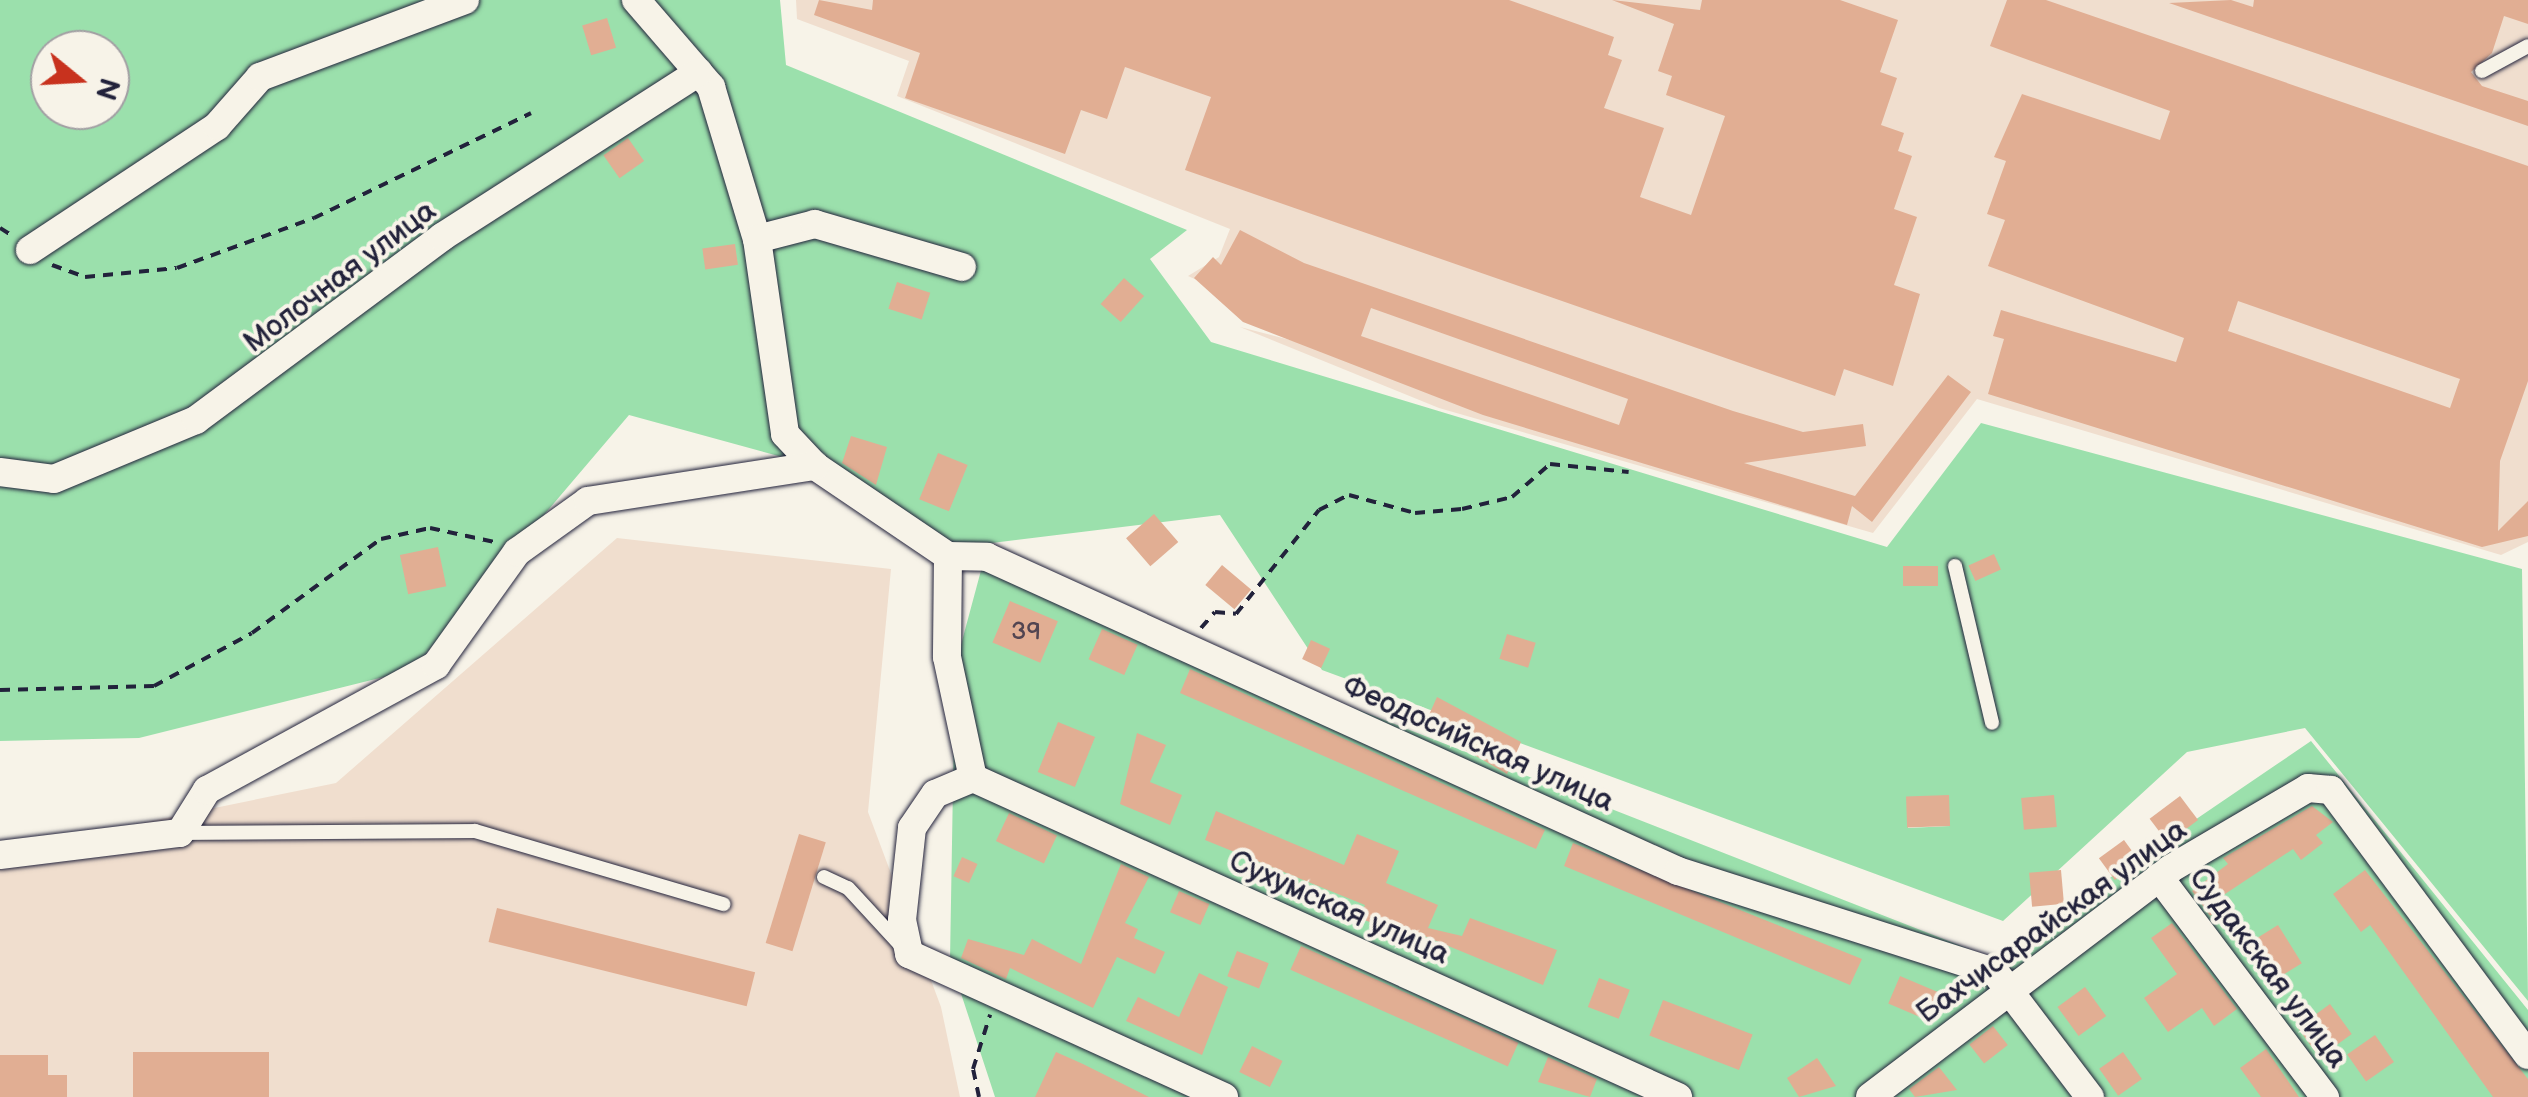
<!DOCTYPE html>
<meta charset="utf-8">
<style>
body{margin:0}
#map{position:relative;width:2528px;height:1097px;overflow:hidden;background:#f7f3e8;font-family:"Balsamiq Sans",sans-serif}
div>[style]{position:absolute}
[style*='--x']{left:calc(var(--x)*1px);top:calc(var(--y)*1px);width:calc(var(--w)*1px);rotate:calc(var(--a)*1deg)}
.built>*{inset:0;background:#f0dece}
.green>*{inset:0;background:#9be0ac}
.building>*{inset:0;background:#e1ae93;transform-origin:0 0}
.path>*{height:4px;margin-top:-2px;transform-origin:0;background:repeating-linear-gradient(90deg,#22223b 0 10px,transparent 0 18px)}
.roads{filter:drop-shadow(0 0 2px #22223b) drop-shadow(0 0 2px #22223b)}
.lane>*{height:14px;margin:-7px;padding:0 7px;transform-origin:7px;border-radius:7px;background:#f7f3e8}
.street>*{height:28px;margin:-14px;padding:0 14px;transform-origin:14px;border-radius:14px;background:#f7f3e8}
span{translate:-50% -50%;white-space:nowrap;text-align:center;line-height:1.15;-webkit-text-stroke:8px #f7f3e8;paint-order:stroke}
.number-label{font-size:25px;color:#524551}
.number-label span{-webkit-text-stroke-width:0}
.street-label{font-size:30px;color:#22223b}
.north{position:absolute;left:30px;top:30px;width:100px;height:100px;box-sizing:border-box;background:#f7f3e8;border:2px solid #a29fa3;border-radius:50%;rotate:108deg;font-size:28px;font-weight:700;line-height:40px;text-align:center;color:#22223b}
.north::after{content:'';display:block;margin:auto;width:35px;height:45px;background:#c8321e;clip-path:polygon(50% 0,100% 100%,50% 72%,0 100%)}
</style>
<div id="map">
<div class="built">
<div style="clip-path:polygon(796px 0,2528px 0,2528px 542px,2501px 555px,1977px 399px,1873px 533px,1439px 408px,1240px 327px,1390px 366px,1188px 276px,1219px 257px,1230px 229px,897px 96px,909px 61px,797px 19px)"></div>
<div style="clip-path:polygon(617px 538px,891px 569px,868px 812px,941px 1007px,960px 1097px,0 1097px,0 852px,336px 783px)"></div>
</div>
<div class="green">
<div style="clip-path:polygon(evenodd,0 0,780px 0,786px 65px,1187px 230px,1150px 259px,1211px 342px,1887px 547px,1981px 423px,2522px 569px,2528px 1001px,2305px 728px,2187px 752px,2003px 921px,1322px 670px,1220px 515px,952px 548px,815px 466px,629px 415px,412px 670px,139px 738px,0 741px,0 0,50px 50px,110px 50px,110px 110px,50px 110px,50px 50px,0 0,1907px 797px,1950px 826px,1908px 828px,1907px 797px)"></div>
<div style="clip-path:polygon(983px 563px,1992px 958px,2311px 741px,2528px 1010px,2528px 1097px,995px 1097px,950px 960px,955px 667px)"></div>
</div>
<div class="building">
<div style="clip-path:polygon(819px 0,872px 10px,873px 0,1509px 0,1614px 37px,1608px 55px,1622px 60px,1604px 108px,1664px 128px,1640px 197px,1691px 215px,1725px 116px,1666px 95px,1672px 76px,1658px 71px,1674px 24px,1612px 0,1700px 10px,1702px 0,1840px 0,1898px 20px,1880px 72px,1897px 78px,1881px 125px,1904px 133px,1898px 151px,1912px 156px,1894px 209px,1917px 217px,1894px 285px,1920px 294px,1893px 386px,1844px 369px,1835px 396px,1185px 170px,1211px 97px,1125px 67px,1107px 119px,1081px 110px,1065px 154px,905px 98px,920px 53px,814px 15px)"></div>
<div style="clip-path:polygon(evenodd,2007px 0,2046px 0,2528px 166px,2528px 381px,2500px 461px,2498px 531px,2528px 501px,2528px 536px,2482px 547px,1988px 394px,2004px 339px,1993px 336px,2001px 310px,2176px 362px,2184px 338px,1988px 266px,2005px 220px,1987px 214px,2006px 161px,1994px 157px,2022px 94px,2160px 140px,2170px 111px,1990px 46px,2007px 0,2238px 301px,2460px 379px,2450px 408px,2228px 331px,2238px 301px)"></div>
<div style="clip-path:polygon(2231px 0,2253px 7px,2254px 0,2528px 0,2528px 24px,2504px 16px,2492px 53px,2471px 72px,2482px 86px,2528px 101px,2528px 126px,2169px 3px)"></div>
<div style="left:607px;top:18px;width:31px;height:26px;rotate:73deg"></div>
<div style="left:628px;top:138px;width:28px;height:30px;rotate:55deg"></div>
<div style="clip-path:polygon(evenodd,1240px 230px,1304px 263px,1733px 411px,1803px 432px,1863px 424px,1866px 446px,1744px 463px,1855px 496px,1948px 375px,1971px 392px,1872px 522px,1852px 506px,1847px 525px,1483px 415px,1243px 322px,1194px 278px,1213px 257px,1221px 265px,1240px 230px,1371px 308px,1628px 399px,1619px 425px,1361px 336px,1371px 308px)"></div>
<div style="left:735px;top:244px;width:21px;height:33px;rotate:82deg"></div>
<div style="left:1124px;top:278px;width:27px;height:35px;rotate:42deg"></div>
<div style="left:897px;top:282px;width:35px;height:28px;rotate:18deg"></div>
<div style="clip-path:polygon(851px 436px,887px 447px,876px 485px,842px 463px)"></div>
<div style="left:938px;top:453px;width:32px;height:50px;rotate:22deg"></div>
<div style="left:1154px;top:514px;width:37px;height:37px;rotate:49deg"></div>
<div style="left:438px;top:547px;width:40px;height:39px;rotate:78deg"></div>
<div style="left:1994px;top:554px;width:17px;height:28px;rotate:66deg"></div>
<div style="left:1222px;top:565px;width:38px;height:26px;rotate:40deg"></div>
<div style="left:1938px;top:566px;width:20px;height:35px;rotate:90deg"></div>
<div style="left:1010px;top:601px;width:52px;height:45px;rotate:23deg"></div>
<div style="left:1102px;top:629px;width:39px;height:33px;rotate:24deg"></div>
<div style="left:1507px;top:634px;width:30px;height:26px;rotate:17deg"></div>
<div style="left:1311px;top:640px;width:21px;height:21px;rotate:25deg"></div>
<div style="clip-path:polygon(1190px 669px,1545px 830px,1536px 849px,1180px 693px)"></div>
<div style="clip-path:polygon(1437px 697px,1521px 742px,1507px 774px,1424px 726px)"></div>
<div style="left:1058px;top:722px;width:40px;height:54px;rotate:22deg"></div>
<div style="clip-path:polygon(1137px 733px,1166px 745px,1150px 782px,1182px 795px,1170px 825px,1120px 804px)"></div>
<div style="left:1949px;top:795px;width:31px;height:43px;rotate:88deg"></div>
<div style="left:2054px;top:795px;width:32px;height:33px;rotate:85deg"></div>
<div style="left:2180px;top:796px;width:30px;height:38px;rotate:53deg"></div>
<div style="clip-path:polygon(2312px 806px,2333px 822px,2316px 835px,2323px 843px,2301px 860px,2293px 849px,2222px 896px,2227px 904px,2210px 916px,2192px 891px,2228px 864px,2223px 858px)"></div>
<div style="clip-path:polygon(1216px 811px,1344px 865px,1357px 834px,1399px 851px,1386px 883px,1438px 905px,1428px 928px,1462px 936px,1470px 918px,1557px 950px,1543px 985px,1378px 917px,1375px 924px,1359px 918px,1365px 905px,1205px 840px)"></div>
<div style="left:1009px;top:813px;width:53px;height:31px;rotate:25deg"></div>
<div style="left:799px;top:834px;width:28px;height:114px;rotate:17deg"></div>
<div style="left:2124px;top:840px;width:27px;height:31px;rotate:54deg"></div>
<div style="clip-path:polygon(1573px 843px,1862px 959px,1850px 985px,1564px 866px)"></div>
<div style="left:962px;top:857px;width:17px;height:21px;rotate:24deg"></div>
<div style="clip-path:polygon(1121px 864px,1149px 877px,1125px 923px,1138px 929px,1134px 938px,1165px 952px,1155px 974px,1117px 957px,1093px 1008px,1010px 968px,1006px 979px,961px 958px,968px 939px,1024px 955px,1032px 939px,1081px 964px)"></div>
<div style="left:2061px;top:870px;width:34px;height:32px;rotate:85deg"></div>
<div style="clip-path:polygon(2365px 870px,2528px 1079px,2528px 1097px,2493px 1097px,2370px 925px,2361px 932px,2333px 894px)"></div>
<div style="left:1179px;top:891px;width:33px;height:23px;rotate:23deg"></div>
<div style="left:497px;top:908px;width:266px;height:35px;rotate:14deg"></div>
<div style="clip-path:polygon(2172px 923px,2237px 1009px,2214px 1026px,2202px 1008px,2168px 1032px,2144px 998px,2177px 974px,2151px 938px)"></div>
<div style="left:2278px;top:925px;width:45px;height:37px;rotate:58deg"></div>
<div style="left:1301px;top:946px;width:238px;height:26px;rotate:24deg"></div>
<div style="left:1237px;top:951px;width:34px;height:27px;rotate:21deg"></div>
<div style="clip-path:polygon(1199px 973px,1228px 987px,1202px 1055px,1126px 1021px,1138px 997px,1179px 1017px)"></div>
<div style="left:1900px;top:976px;width:41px;height:30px;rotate:23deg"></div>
<div style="left:1599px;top:978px;width:33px;height:31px;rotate:21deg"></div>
<div style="left:2085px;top:987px;width:36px;height:34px;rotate:54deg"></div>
<div style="left:1663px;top:1000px;width:96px;height:38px;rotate:21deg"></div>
<div style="left:2330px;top:1004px;width:37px;height:40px;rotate:54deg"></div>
<div style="left:1993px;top:1026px;width:24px;height:30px;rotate:52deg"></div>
<div style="left:2375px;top:1035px;width:33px;height:34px;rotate:55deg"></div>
<div style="left:1252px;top:1046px;width:34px;height:29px;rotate:26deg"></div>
<div style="clip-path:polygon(2266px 1049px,2299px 1097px,2261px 1097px,2240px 1068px)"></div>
<div style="left:269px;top:1052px;width:45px;height:136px;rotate:90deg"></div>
<div style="clip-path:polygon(1056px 1052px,1083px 1064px,1149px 1097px,1035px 1097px)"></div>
<div style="left:2123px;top:1052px;width:33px;height:29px;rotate:55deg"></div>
<div style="clip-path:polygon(0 1055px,48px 1055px,48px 1075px,67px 1075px,67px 1097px,0 1097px)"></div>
<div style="clip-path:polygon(1548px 1057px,1597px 1079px,1590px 1097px,1538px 1082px)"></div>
<div style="clip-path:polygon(1817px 1058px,1836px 1086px,1799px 1097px,1787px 1078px)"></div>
<div style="clip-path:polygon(1939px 1067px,1957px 1090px,1915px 1097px,1909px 1089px)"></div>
</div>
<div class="path">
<div style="--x:0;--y:228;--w:15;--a:32"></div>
<div style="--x:52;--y:265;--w:35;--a:20"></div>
<div style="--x:85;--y:277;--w:92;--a:-5.6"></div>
<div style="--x:177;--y:268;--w:146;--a:-20.1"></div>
<div style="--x:314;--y:218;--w:241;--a:-25.8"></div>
<div style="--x:1201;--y:628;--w:21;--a:-49"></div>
<div style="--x:1215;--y:612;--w:21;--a:5"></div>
<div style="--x:1236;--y:614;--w:133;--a:-51.4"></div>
<div style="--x:1319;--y:510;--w:34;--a:-27"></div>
<div style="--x:1349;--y:495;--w:68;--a:15.3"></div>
<div style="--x:1415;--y:513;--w:47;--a:-4.9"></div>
<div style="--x:1462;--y:509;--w:51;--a:-13.5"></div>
<div style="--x:1512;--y:497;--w:50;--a:-41"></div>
<div style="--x:1550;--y:464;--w:79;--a:5.8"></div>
<div style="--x:0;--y:690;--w:154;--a:-1.5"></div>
<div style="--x:154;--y:686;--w:111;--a:-28.4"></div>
<div style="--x:252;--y:633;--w:160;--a:-36.1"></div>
<div style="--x:381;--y:539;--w:50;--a:-12.7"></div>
<div style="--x:430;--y:528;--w:66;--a:12.3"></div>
<div style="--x:979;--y:1097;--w:29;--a:-102"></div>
<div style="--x:973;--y:1069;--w:57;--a:-72.5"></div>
</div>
<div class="roads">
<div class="lane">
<div style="--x:2482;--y:71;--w:52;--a:-28.5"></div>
<div style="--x:1955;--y:566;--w:161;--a:76.7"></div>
<div style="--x:181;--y:833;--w:294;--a:-0.4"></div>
<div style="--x:475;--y:831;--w:259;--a:16.4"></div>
<div style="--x:824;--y:877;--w:26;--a:25"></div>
<div style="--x:848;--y:888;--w:84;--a:47.4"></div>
</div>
<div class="street">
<div style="--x:636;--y:0;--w:115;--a:49.2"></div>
<div style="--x:711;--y:87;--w:159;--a:73.2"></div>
<div style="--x:757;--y:239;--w:197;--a:81.8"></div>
<div style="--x:785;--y:434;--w:44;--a:46.8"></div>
<div style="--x:815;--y:466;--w:161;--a:34.1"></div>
<div style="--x:948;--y:556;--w:39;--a:1"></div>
<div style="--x:987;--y:557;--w:759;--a:24.44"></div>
<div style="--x:1678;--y:871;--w:333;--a:17.7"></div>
<div style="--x:1995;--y:972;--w:157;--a:52.8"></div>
<div style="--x:757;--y:239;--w:60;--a:-14.5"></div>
<div style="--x:815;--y:224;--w:153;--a:16.3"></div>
<div style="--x:30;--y:250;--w:224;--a:-33.5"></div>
<div style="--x:217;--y:126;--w:65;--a:-48.7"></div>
<div style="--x:260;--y:77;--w:219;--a:-20.6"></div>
<div style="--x:0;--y:472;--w:54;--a:7.4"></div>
<div style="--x:54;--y:479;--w:154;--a:-22.6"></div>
<div style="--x:196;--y:420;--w:307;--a:-36.6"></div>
<div style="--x:442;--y:237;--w:305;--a:-32.7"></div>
<div style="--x:948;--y:556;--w:101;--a:90.6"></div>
<div style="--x:947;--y:657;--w:124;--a:77.9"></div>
<div style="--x:973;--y:778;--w:41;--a:157.2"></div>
<div style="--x:935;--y:794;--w:41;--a:124.1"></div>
<div style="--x:912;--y:828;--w:93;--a:96.2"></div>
<div style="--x:902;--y:920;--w:35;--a:78"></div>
<div style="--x:909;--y:954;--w:346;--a:24.4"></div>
<div style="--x:973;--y:778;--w:774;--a:24.35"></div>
<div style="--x:0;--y:855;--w:181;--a:-7"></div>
<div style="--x:180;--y:833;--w:51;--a:-57.9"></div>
<div style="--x:207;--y:790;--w:261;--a:-28.6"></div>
<div style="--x:436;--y:665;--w:139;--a:-54.4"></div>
<div style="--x:517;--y:552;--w:87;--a:-35.7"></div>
<div style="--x:588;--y:501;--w:230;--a:-8.8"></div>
<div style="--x:2159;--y:877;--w:276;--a:53"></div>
<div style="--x:1870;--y:1097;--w:377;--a:-37.2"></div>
<div style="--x:2170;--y:869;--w:160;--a:-30.4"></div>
<div style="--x:2308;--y:788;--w:23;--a:5"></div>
<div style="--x:2331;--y:790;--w:330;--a:53.4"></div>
</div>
</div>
<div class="number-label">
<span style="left:1026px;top:632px">39</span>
</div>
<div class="street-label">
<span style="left:340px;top:277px;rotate:-37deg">Молочная улица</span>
<span style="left:1478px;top:744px;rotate:24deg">Феодосийская улица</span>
<span style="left:1339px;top:908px;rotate:24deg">Сухумская улица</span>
<span style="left:2052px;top:922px;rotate:-36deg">Бахчисарайская улица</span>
<span style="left:2268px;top:968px;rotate:53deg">Судакская улица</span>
</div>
<div class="north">N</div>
</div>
